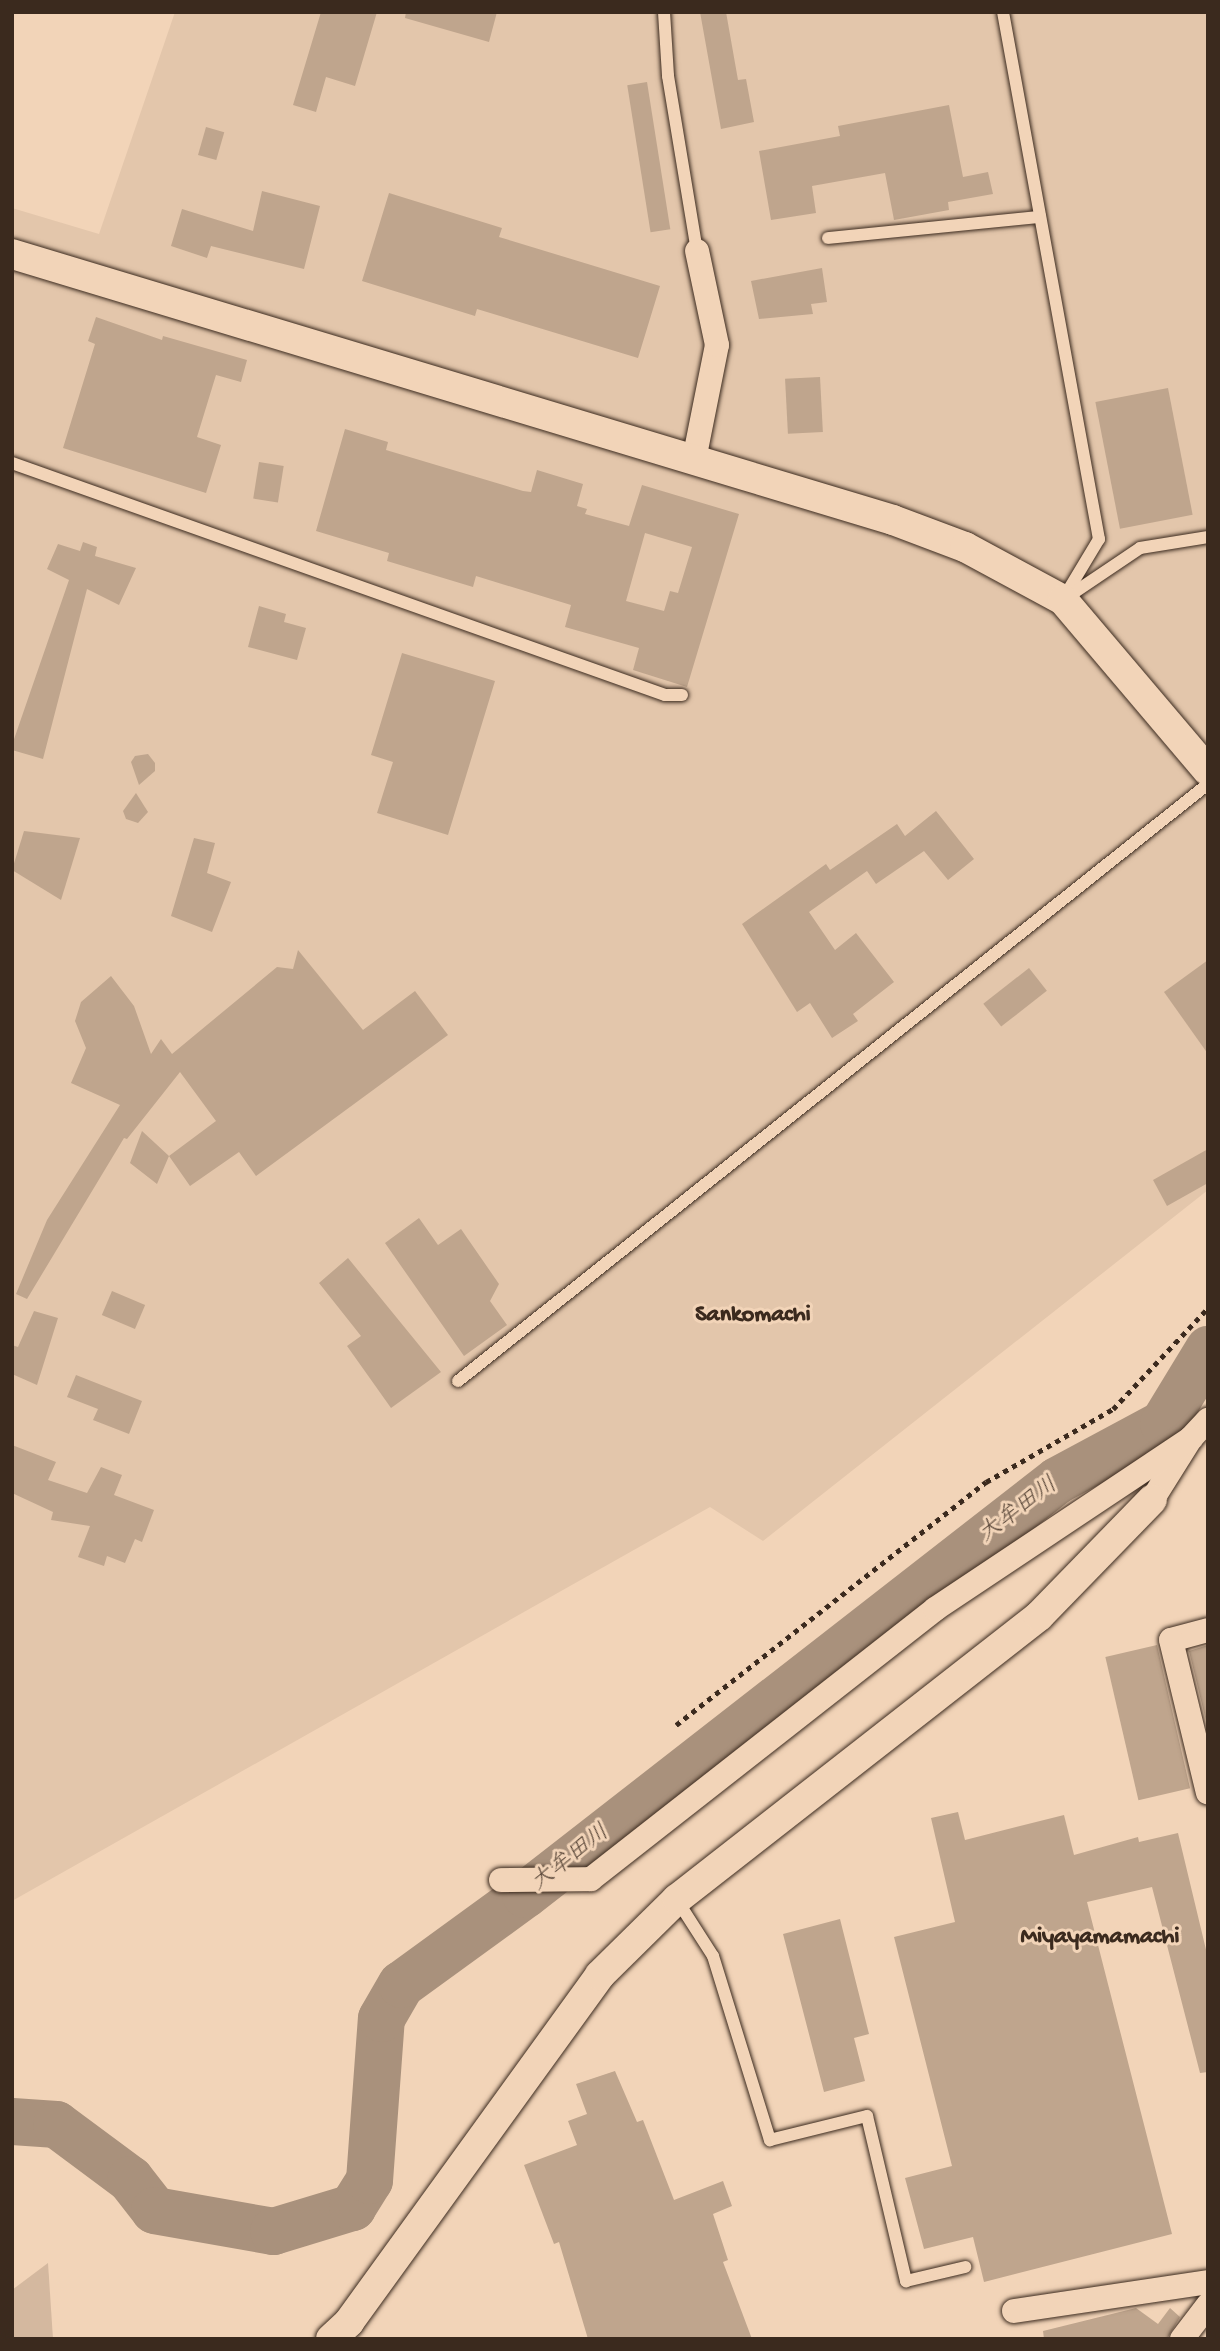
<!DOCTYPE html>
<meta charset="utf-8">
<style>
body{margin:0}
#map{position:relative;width:1220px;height:2351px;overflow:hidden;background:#f2d4b8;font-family:"Gochi Hand","Klee One",sans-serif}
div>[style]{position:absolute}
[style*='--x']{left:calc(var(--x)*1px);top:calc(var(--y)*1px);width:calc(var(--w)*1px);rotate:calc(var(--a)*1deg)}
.built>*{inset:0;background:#e3c6ab}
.green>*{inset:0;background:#d4b89f}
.river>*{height:47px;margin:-23.5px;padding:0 23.5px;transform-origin:23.5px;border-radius:23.5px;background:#a9917c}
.building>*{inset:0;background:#bfa58d;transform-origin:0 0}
.path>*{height:4.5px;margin-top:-2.25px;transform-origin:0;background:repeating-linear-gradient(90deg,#3b2a1e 0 5px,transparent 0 10px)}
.roads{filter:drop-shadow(0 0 2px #3b2a1e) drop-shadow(0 0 2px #3b2a1e)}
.service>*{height:12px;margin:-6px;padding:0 6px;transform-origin:6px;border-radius:6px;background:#f2d4b8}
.minor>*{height:24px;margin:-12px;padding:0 12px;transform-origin:12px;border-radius:12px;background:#f2d4b8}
.tertiary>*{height:30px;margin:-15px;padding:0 15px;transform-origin:15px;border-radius:15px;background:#f2d4b8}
span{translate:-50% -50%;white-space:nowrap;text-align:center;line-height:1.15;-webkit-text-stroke:6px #f2d4b8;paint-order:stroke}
.water-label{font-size:23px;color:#564436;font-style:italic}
.quarter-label{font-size:24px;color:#3b2a1e;font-weight:700}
.frame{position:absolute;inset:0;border:14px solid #3b2a1e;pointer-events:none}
</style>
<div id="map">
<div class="built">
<div style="clip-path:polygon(175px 12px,1208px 12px,1208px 1190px,763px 1541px,710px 1507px,12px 1901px,12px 208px,99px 234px)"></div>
</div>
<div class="green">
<div style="clip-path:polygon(48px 2263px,53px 2339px,12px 2339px,12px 2290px)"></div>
</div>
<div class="river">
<div style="--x:12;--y:2121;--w:44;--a:3.9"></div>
<div style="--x:56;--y:2124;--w:92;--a:36.6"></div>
<div style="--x:130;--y:2179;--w:39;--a:52"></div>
<div style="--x:154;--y:2210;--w:121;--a:10"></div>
<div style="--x:273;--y:2231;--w:83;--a:-16.9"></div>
<div style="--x:352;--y:2207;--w:32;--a:-58"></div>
<div style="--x:369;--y:2180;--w:162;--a:-85.8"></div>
<div style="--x:381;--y:2018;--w:39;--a:-60"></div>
<div style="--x:401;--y:1984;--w:153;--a:-36"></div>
<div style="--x:525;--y:1894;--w:674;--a:-37.89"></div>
<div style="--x:1057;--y:1480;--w:120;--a:-28.3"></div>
<div style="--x:1163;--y:1423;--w:87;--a:-58.7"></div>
</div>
<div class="building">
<div style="clip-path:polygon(321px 12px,377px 12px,355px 86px,326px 77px,316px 112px,293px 105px)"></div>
<div style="clip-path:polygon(406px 12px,497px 12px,489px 42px,405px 18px)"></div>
<div style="clip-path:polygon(700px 12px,726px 12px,738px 80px,746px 79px,754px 122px,721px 129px)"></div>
<div style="left:647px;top:82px;width:149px;height:20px;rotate:81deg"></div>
<div style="clip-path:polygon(949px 105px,963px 177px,988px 172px,993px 194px,948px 202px,949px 210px,894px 220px,885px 173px,812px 186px,816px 213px,771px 220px,759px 151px,840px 136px,838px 126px)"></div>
<div style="left:206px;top:127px;width:19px;height:29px;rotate:16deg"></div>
<div style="clip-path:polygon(262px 191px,320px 206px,304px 269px,211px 246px,207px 258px,171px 246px,182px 209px,253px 231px)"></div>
<div style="clip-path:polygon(389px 193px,502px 228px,499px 237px,660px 286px,638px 358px,477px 309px,475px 316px,362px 281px)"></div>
<div style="clip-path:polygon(822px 268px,827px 302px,811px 304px,813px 314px,759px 319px,751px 281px)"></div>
<div style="clip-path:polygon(96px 317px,162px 340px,163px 336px,247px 360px,241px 382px,216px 375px,197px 437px,221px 445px,206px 493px,63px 448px,95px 344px,88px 341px)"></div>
<div style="left:820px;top:377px;width:55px;height:35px;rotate:87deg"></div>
<div style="left:1168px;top:388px;width:129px;height:74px;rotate:79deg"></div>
<div style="clip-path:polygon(evenodd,345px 429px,388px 442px,386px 450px,523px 491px,531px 492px,537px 470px,583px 484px,577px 506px,587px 509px,585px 514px,629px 526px,642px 485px,739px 514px,687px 687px,633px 670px,639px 648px,565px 627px,571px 605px,476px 576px,473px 587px,387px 561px,389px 553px,316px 531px,345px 429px,645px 533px,692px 547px,678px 593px,670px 591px,664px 611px,626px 601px,645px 533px)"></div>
<div style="left:259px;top:462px;width:25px;height:37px;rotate:9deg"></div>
<div style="clip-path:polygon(83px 542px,97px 547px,95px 556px,136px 568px,119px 605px,87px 589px,43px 759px,12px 750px,12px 745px,69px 580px,47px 569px,58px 544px,80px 551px)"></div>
<div style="clip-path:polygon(259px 606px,286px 614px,284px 622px,306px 628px,297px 660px,248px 647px)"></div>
<div style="clip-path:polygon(402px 653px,495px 681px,448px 835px,377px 813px,393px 762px,371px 755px)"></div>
<div style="clip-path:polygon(148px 754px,155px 763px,155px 771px,139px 785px,131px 762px,135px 756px)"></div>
<div style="clip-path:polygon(136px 793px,148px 812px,138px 823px,126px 819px,123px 811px)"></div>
<div style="clip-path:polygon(936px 811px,974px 859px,948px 880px,924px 851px,876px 884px,867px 871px,809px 912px,835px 950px,856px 933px,894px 982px,853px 1014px,858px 1021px,832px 1038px,810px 1003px,797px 1012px,742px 924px,826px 864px,830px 870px,897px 824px,905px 836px)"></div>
<div style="clip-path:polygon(24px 831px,80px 838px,61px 900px,12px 870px)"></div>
<div style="clip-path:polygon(194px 838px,215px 843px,207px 873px,231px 882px,212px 932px,171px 916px)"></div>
<div style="clip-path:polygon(298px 950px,363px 1030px,415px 991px,448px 1035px,256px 1176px,239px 1152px,190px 1186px,169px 1156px,157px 1184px,130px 1163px,142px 1131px,169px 1156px,216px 1121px,180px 1072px,127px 1139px,124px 1138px,27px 1299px,16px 1294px,47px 1220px,120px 1105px,71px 1083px,86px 1048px,75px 1021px,81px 1002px,111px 976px,134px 1006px,151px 1054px,161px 1039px,172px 1054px,277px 967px,293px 969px)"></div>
<div style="clip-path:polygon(1208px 960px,1208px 1054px,1164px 992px)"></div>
<div style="left:1029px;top:968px;width:29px;height:58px;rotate:52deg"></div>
<div style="clip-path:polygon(1208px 1149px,1208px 1183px,1167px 1206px,1153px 1180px)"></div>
<div style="clip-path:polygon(419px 1218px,438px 1245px,461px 1229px,499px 1284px,490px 1301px,507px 1325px,464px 1356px,385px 1243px)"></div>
<div style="clip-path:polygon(348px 1258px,441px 1372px,391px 1408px,347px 1346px,361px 1336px,319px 1283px)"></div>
<div style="left:112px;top:1291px;width:36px;height:26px;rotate:23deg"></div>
<div style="clip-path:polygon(34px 1311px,58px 1318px,37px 1385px,12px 1374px,12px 1345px,18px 1347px)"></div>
<div style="clip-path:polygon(76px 1375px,142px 1401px,129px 1434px,93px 1420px,98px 1409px,67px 1397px)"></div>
<div style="clip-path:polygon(12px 1445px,56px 1462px,48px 1480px,87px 1493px,101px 1467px,122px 1475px,114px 1495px,154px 1510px,142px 1542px,135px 1539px,125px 1563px,107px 1556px,104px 1566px,78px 1557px,90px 1526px,51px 1520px,53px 1512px,12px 1493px)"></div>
<div style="left:1157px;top:1645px;width:147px;height:53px;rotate:77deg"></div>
<div style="clip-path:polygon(1208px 1645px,1208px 1729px,1189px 1651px)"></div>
<div style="clip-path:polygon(958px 1812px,965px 1840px,1064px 1815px,1074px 1855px,1138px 1837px,1139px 1842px,1178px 1833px,1208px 1958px,1208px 2072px,1200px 2073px,1152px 1887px,1087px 1902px,1172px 2234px,984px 2282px,973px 2237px,924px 2249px,905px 2178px,952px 2166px,894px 1937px,955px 1922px,931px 1818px)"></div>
<div style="clip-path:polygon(840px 1919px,869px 2034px,854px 2038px,865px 2081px,824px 2092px,783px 1934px)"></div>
<div style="clip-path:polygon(615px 2071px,637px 2122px,643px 2120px,674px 2200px,723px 2181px,732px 2206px,713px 2214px,728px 2260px,723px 2262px,752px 2339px,588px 2339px,559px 2242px,554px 2244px,524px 2165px,577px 2145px,568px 2121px,587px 2114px,576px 2084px)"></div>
<div style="clip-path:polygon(1136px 2308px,1158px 2324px,1170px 2308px,1180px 2317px,1167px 2339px,1044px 2339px,1043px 2331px)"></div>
</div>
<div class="path">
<div style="--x:676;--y:1725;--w:394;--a:-38.1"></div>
<div style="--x:986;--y:1482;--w:146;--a:-29.9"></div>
<div style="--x:1113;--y:1409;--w:139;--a:-46.8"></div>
</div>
<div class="roads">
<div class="service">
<div style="--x:664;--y:12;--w:64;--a:86.4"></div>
<div style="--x:668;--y:76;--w:177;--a:80.6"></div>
<div style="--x:1003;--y:12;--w:536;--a:79.68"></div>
<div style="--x:1099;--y:539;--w:70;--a:121"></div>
<div style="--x:828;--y:238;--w:213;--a:-5.7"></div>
<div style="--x:12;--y:463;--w:693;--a:19.56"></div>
<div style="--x:665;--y:695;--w:17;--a:0"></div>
<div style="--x:1066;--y:598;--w:89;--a:-34"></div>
<div style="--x:1140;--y:548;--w:69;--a:-9.2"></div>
<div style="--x:458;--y:1381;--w:959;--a:-38.52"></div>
<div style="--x:677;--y:1900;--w:67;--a:57.3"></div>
<div style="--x:713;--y:1956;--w:193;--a:72.8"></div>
<div style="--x:770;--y:2140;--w:100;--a:-13.9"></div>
<div style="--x:867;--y:2116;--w:170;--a:76.7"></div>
<div style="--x:906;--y:2281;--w:61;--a:-13.3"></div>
</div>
<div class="minor">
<div style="--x:694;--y:460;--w:117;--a:-78.7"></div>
<div style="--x:717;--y:345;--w:96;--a:-102"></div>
<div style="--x:1152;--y:1500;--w:73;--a:-57.8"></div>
<div style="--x:1191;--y:1438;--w:25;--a:-47"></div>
<div style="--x:1208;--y:1630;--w:38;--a:165"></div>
<div style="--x:1171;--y:1640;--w:157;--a:76.4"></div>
<div style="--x:501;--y:1880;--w:90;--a:-0.6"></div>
<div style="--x:591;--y:1879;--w:437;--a:-38.1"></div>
<div style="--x:935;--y:1609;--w:308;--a:-33.7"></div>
<div style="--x:1014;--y:2311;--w:196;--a:-8.5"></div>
<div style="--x:1182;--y:2339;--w:43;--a:-52.6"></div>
</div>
<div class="tertiary">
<div style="--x:12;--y:254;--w:920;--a:16.8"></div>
<div style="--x:893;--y:520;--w:77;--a:20.6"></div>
<div style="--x:965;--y:547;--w:111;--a:28.4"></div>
<div style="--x:1063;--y:600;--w:224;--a:49.7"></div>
<div style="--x:331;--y:2339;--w:25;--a:-43"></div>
<div style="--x:349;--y:2322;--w:428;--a:-54.1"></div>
<div style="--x:600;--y:1975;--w:108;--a:-44.6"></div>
<div style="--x:677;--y:1899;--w:459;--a:-38"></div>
<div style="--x:1039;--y:1616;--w:162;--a:-45.8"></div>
</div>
</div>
<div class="water-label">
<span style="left:1019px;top:1511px;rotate:-37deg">大牟田川</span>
<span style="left:571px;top:1859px;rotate:-38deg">大牟田川</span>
</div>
<div class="quarter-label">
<span style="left:753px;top:1316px">Sankomachi</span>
<span style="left:1100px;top:1938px">Miyayamamachi</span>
</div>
<div class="frame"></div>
</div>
